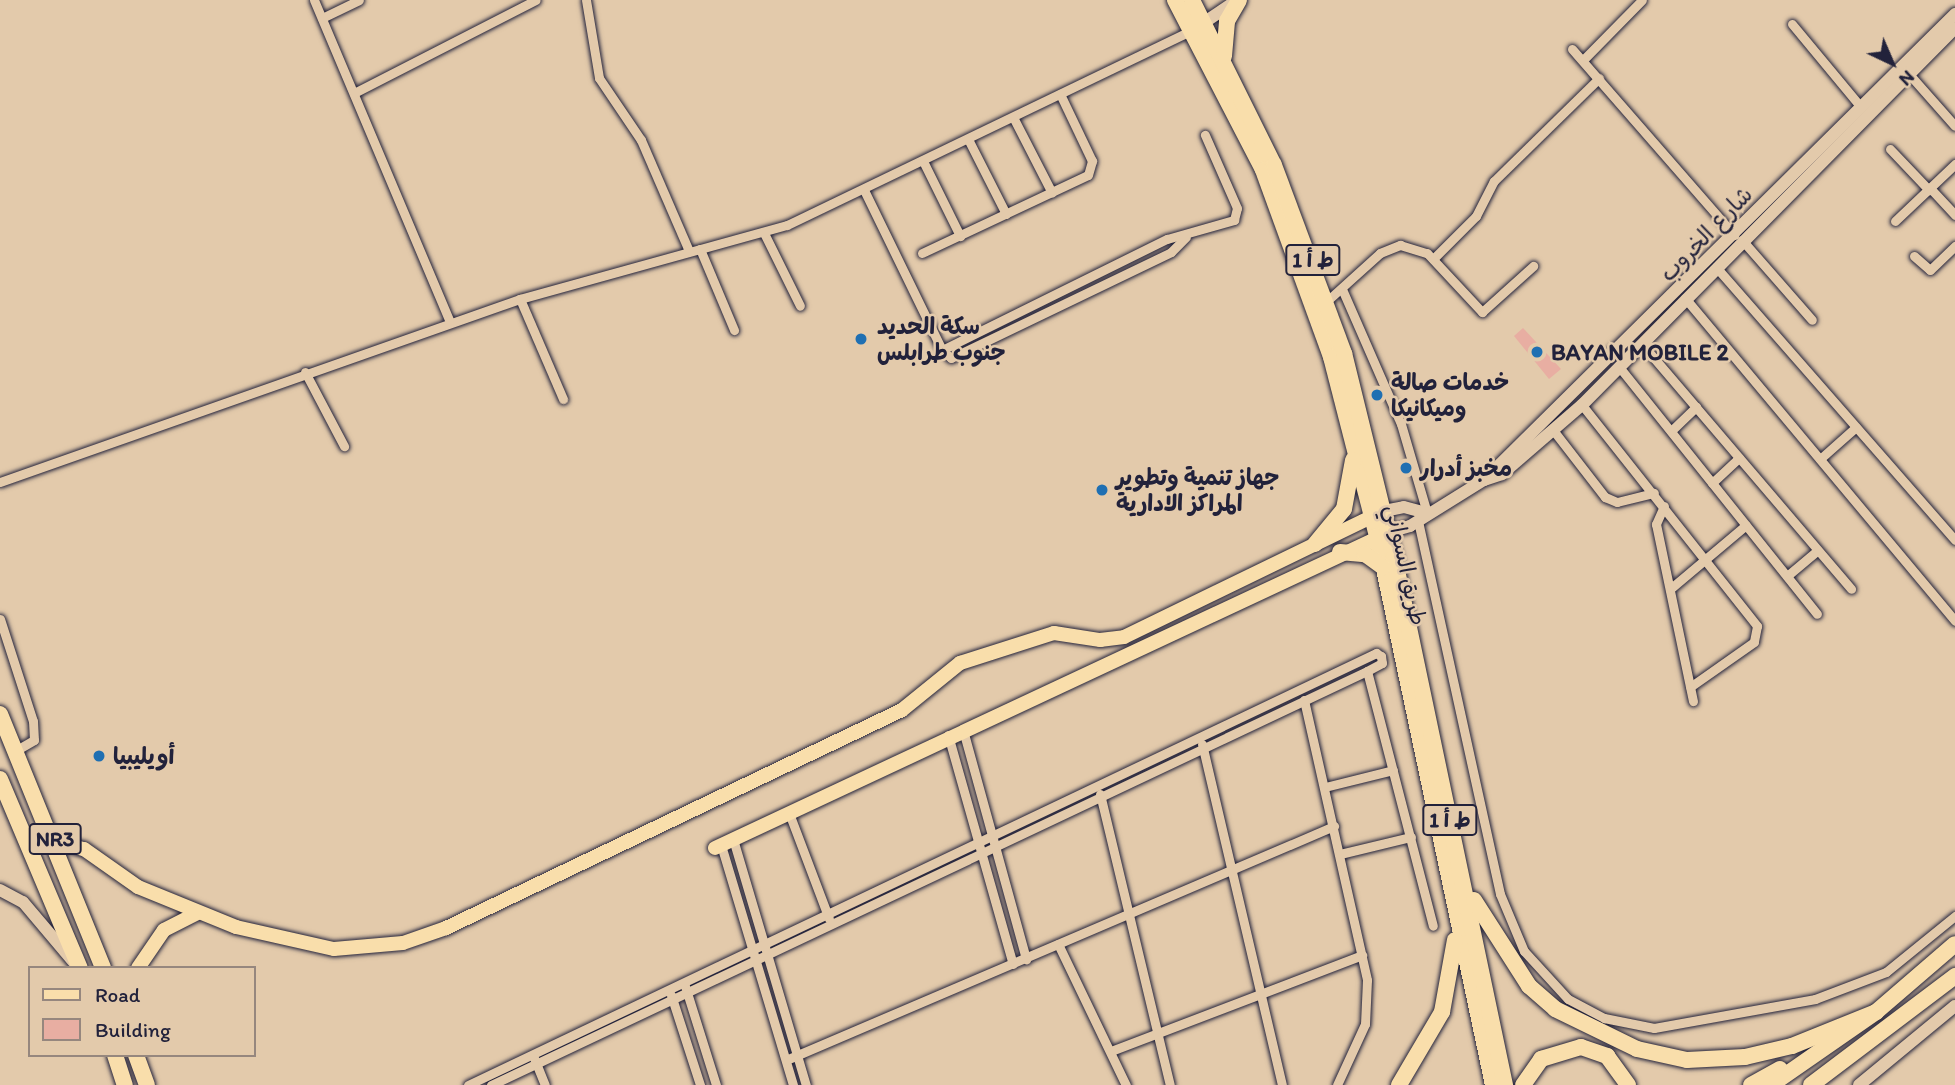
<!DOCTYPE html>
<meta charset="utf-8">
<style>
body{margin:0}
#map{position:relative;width:1955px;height:1085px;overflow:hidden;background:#e3caab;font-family:Itim,"Playpen Sans Arabic",sans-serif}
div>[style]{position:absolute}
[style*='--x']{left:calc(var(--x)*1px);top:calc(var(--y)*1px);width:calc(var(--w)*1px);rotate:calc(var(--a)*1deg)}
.building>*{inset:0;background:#e8aea2}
.roads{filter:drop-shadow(0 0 2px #22223b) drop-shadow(0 0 2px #22223b)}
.street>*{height:9px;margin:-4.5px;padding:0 4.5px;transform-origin:4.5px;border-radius:4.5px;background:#e3caab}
.secondary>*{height:12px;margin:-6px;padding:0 6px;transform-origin:6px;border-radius:6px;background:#e3caab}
.primary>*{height:14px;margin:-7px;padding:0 7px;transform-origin:7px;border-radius:7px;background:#f9deab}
.highway>*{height:16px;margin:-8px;padding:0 8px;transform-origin:8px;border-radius:8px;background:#f9deab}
.dots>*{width:19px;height:19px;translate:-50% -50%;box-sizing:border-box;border:4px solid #e3caab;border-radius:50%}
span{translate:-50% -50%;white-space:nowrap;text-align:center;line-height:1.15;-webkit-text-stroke:5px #e3caab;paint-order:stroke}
.shield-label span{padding:2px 5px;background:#e3caab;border:2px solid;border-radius:5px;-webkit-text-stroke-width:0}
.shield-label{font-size:21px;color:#22223b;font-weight:700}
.street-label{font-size:23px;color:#22223b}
.poi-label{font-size:23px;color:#22223b;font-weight:700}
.left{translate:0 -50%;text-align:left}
.legend{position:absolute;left:28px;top:966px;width:228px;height:91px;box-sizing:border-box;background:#e3caab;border:2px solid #96877e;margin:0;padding:9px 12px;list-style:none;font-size:21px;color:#22223b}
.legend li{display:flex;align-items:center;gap:14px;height:35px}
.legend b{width:35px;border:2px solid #96877e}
.north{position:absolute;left:1857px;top:28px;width:70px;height:70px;-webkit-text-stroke:5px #e3caab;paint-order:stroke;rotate:136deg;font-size:19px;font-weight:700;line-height:28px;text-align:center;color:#22223b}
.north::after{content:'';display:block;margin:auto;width:24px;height:32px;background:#22223b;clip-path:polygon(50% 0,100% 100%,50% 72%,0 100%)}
</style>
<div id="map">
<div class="building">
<div style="clip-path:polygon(1523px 328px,1561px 369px,1549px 379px,1514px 336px)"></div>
</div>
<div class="roads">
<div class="street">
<div style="--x:314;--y:0;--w:350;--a:67.1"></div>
<div style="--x:586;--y:0;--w:79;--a:80.5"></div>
<div style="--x:599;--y:78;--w:75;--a:55.9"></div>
<div style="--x:641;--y:140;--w:121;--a:66.6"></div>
<div style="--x:322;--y:18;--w:41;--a:-25.9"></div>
<div style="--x:1792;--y:24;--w:108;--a:50.3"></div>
<div style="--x:1572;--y:49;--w:247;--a:48.9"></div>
<div style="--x:1583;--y:60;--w:84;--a:-45.5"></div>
<div style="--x:1909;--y:74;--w:69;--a:48.5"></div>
<div style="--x:354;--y:93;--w:204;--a:-27.1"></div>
<div style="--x:1013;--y:117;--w:85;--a:62.8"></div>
<div style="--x:968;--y:139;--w:84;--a:63.1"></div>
<div style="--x:1890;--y:149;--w:57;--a:46.4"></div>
<div style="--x:923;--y:161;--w:84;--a:63.7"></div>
<div style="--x:1930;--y:188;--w:37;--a:47"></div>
<div style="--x:864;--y:190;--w:178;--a:64"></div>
<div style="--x:942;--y:350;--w:12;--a:42"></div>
<div style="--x:951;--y:358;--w:244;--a:-25.7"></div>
<div style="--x:1171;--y:252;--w:21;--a:-45"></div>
<div style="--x:1895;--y:221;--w:83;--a:-43.5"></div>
<div style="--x:764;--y:233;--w:81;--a:63.7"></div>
<div style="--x:1742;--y:240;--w:106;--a:48.8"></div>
<div style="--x:700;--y:249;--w:88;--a:67.2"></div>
<div style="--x:922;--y:253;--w:183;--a:-25.2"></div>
<div style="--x:1088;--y:175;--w:15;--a:-74"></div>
<div style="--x:1092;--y:161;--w:74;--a:-115.5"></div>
<div style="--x:1914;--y:256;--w:21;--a:41"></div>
<div style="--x:1930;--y:270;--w:35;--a:-44"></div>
<div style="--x:1433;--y:259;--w:61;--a:-45"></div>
<div style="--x:1476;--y:216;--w:39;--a:-63"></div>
<div style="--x:1494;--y:181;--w:147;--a:-44.4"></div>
<div style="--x:1716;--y:267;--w:363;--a:48.8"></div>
<div style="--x:1342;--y:289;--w:147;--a:66.4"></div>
<div style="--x:1401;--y:424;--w:93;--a:73.7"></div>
<div style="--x:1685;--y:298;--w:421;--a:50.1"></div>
<div style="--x:520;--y:299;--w:109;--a:66.7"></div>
<div style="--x:1328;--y:300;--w:70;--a:-42.1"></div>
<div style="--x:1380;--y:253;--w:22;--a:-22"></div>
<div style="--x:1400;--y:245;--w:28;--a:17"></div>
<div style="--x:1427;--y:253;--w:81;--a:47"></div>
<div style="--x:1482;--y:312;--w:69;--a:-42"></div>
<div style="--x:1642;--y:344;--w:322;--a:49.5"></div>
<div style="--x:942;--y:350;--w:251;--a:-26.3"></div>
<div style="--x:1167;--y:239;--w:70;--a:-15.8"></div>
<div style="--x:1234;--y:220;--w:12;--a:-76"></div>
<div style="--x:1237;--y:208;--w:80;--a:-113.7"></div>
<div style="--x:1620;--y:368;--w:315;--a:51.3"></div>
<div style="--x:305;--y:372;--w:84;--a:62.2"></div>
<div style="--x:1582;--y:405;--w:282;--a:51.6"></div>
<div style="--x:1757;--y:626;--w:16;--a:101"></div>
<div style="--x:1754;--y:642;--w:78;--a:144.9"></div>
<div style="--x:1553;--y:430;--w:85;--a:52.2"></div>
<div style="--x:1605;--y:497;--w:13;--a:23"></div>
<div style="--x:1617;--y:502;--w:38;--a:-14"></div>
<div style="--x:1671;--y:431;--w:35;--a:-44"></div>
<div style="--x:1820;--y:459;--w:48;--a:-41.6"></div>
<div style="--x:0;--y:482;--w:551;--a:-19.39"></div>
<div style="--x:520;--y:299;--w:277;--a:-15.5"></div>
<div style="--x:787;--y:225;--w:449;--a:-25.7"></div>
<div style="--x:1712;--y:483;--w:37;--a:-43"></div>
<div style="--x:1664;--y:506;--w:20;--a:114"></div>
<div style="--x:1656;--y:524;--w:181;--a:78.2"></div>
<div style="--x:1418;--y:521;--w:382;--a:77.6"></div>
<div style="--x:1500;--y:894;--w:62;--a:67.2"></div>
<div style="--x:1524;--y:951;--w:65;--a:47.5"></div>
<div style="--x:1568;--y:999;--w:41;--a:27.8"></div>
<div style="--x:1604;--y:1018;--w:51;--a:11.3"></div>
<div style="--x:1654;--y:1028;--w:164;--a:-10.2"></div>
<div style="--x:1815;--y:999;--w:76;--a:-20.8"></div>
<div style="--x:1886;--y:972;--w:89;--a:-39.1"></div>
<div style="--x:1787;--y:576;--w:40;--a:-40"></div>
<div style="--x:1670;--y:589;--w:99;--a:-40.1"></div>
<div style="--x:0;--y:619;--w:107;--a:72.1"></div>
<div style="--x:33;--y:721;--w:19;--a:87"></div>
<div style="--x:34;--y:740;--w:20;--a:150"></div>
<div style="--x:1367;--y:671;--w:263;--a:75.5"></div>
<div style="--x:1304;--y:700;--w:287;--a:77.3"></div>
<div style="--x:1367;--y:980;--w:44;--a:92.6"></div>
<div style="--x:1365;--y:1024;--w:67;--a:114.7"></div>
<div style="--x:963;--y:730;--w:238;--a:74.6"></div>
<div style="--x:948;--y:735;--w:238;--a:74.2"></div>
<div style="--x:1202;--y:744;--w:350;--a:76.8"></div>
<div style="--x:1325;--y:787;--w:70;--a:-14"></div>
<div style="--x:1100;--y:794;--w:299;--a:76.5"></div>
<div style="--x:789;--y:813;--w:113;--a:69.3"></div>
<div style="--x:733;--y:839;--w:257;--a:73.5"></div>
<div style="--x:721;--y:845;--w:251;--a:73.3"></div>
<div style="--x:1340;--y:854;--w:73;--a:-13.5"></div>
<div style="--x:1058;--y:944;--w:157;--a:64.3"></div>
<div style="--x:685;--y:986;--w:104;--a:72.6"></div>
<div style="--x:671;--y:995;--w:95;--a:72.1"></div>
<div style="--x:1111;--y:1051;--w:269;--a:-20.9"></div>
<div style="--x:534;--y:1058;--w:29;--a:68"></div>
<div style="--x:786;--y:1060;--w:596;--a:-23.12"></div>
<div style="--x:468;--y:1085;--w:1006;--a:-25.44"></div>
<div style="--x:1376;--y:653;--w:6;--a:31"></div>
<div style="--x:1381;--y:656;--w:7;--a:82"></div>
<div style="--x:1382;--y:663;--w:17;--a:152"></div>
<div style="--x:1367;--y:671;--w:969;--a:154.7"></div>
</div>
<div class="secondary">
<div style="--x:1199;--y:26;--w:45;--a:-34"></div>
<div style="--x:1484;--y:480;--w:19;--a:-18"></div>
<div style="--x:1502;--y:474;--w:106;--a:-40.8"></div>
<div style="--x:1582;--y:405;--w:530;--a:-45.31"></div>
<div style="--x:1384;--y:511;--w:20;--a:-11"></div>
<div style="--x:1404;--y:507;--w:24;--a:15"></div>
<div style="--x:1389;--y:532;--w:22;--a:-16"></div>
<div style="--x:1410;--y:526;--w:87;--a:-31.9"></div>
<div style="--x:1484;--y:480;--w:663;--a:-44.69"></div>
<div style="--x:0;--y:890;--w:26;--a:28"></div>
<div style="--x:23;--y:902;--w:85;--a:49.8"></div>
<div style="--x:1859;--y:1085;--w:124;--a:-39.5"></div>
</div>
<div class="primary">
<div style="--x:57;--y:842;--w:28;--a:15"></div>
<div style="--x:84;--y:849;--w:66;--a:35.1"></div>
<div style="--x:138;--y:887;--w:106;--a:22.2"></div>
<div style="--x:236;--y:927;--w:100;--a:12.7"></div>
<div style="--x:334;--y:949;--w:69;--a:-5"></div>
<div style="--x:403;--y:943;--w:46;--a:-19.2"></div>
<div style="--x:446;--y:928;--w:505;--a:-25.55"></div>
<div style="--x:902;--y:710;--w:75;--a:-39"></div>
<div style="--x:960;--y:663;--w:99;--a:-17.7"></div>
<div style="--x:1054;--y:633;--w:47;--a:8.7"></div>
<div style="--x:1100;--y:640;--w:24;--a:-7"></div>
<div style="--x:1124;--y:637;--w:284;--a:-25.9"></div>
<div style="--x:715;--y:848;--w:743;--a:-25.08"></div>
<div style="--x:138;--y:968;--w:46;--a:-55.6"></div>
<div style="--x:164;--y:930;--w:37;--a:-27"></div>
</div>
<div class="highway">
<div style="--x:1175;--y:0;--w:191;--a:62.6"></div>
<div style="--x:1263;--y:170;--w:199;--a:70"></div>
<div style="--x:1331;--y:357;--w:185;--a:75.6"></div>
<div style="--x:1377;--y:536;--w:561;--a:78.07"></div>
<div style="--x:1192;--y:0;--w:184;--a:63.6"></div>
<div style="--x:1274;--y:165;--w:201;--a:69.6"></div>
<div style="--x:1344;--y:353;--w:209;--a:76.2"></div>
<div style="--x:1394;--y:556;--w:541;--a:78.15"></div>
<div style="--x:1224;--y:56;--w:35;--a:-85"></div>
<div style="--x:1227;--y:21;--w:24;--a:-60"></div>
<div style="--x:1315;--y:544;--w:45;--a:-50.4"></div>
<div style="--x:1344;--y:509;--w:50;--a:-79.6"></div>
<div style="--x:1340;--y:552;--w:25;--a:5"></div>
<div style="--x:1365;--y:554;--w:22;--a:36"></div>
<div style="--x:0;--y:714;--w:274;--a:67.9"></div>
<div style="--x:0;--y:779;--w:205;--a:67.1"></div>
<div style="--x:1474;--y:900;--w:102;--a:57.4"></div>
<div style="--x:1529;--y:986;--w:35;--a:41"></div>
<div style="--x:1555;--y:1009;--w:91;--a:26"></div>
<div style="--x:1637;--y:1049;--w:51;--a:12.4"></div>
<div style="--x:1687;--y:1060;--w:58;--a:-3"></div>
<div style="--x:1745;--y:1057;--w:48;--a:-13.2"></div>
<div style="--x:1792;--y:1046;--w:91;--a:-22"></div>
<div style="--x:115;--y:1055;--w:32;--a:72"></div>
<div style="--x:136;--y:1055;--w:32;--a:70"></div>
<div style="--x:1399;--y:1085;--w:85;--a:-59.5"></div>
<div style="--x:1442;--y:1012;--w:73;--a:-79.8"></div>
<div style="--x:1523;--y:1085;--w:32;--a:-55"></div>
<div style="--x:1541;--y:1059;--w:42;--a:-16.7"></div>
<div style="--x:1581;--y:1047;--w:28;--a:19"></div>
<div style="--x:1607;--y:1056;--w:36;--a:54"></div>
<div style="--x:1751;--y:1085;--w:33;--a:-29"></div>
<div style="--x:1771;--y:1085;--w:128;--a:-34.8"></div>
<div style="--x:1876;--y:1012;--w:104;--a:-40.7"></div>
<div style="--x:1811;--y:1085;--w:181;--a:-37.1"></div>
</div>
</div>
<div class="dots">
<div style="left:861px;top:339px;background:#1f6fb2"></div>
<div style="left:1537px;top:352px;background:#1f6fb2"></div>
<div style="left:1377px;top:395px;background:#1f6fb2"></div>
<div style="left:1406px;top:468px;background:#1f6fb2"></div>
<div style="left:1102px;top:490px;background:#1f6fb2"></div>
<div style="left:99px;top:756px;background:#1f6fb2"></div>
</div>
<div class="shield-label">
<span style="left:1313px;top:260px">ط أ 1</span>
<span style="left:1450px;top:820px">ط أ 1</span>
<span style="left:55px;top:839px">NR3</span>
</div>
<div class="street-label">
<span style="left:1706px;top:234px;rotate:-46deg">شارع الخروب</span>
<span style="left:1406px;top:565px;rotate:78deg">طريق السواني</span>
</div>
<div class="poi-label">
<span class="left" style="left:877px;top:339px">سكة الحديد<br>جنوب طرابلس</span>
<span class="left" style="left:1551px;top:352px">BAYAN MOBILE 2</span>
<span class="left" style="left:1391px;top:395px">خدمات صالة<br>وميكانيكا</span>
<span class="left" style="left:1420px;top:468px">مخبز أدرار</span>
<span class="left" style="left:1116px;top:490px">جهاز تنمية وتطوير<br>المراكز الادارية</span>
<span class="left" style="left:113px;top:756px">أويليبيا</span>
</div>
<ul class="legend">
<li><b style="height:9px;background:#f9deab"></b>Road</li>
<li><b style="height:19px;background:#e8aea2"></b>Building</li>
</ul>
<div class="north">N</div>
</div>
